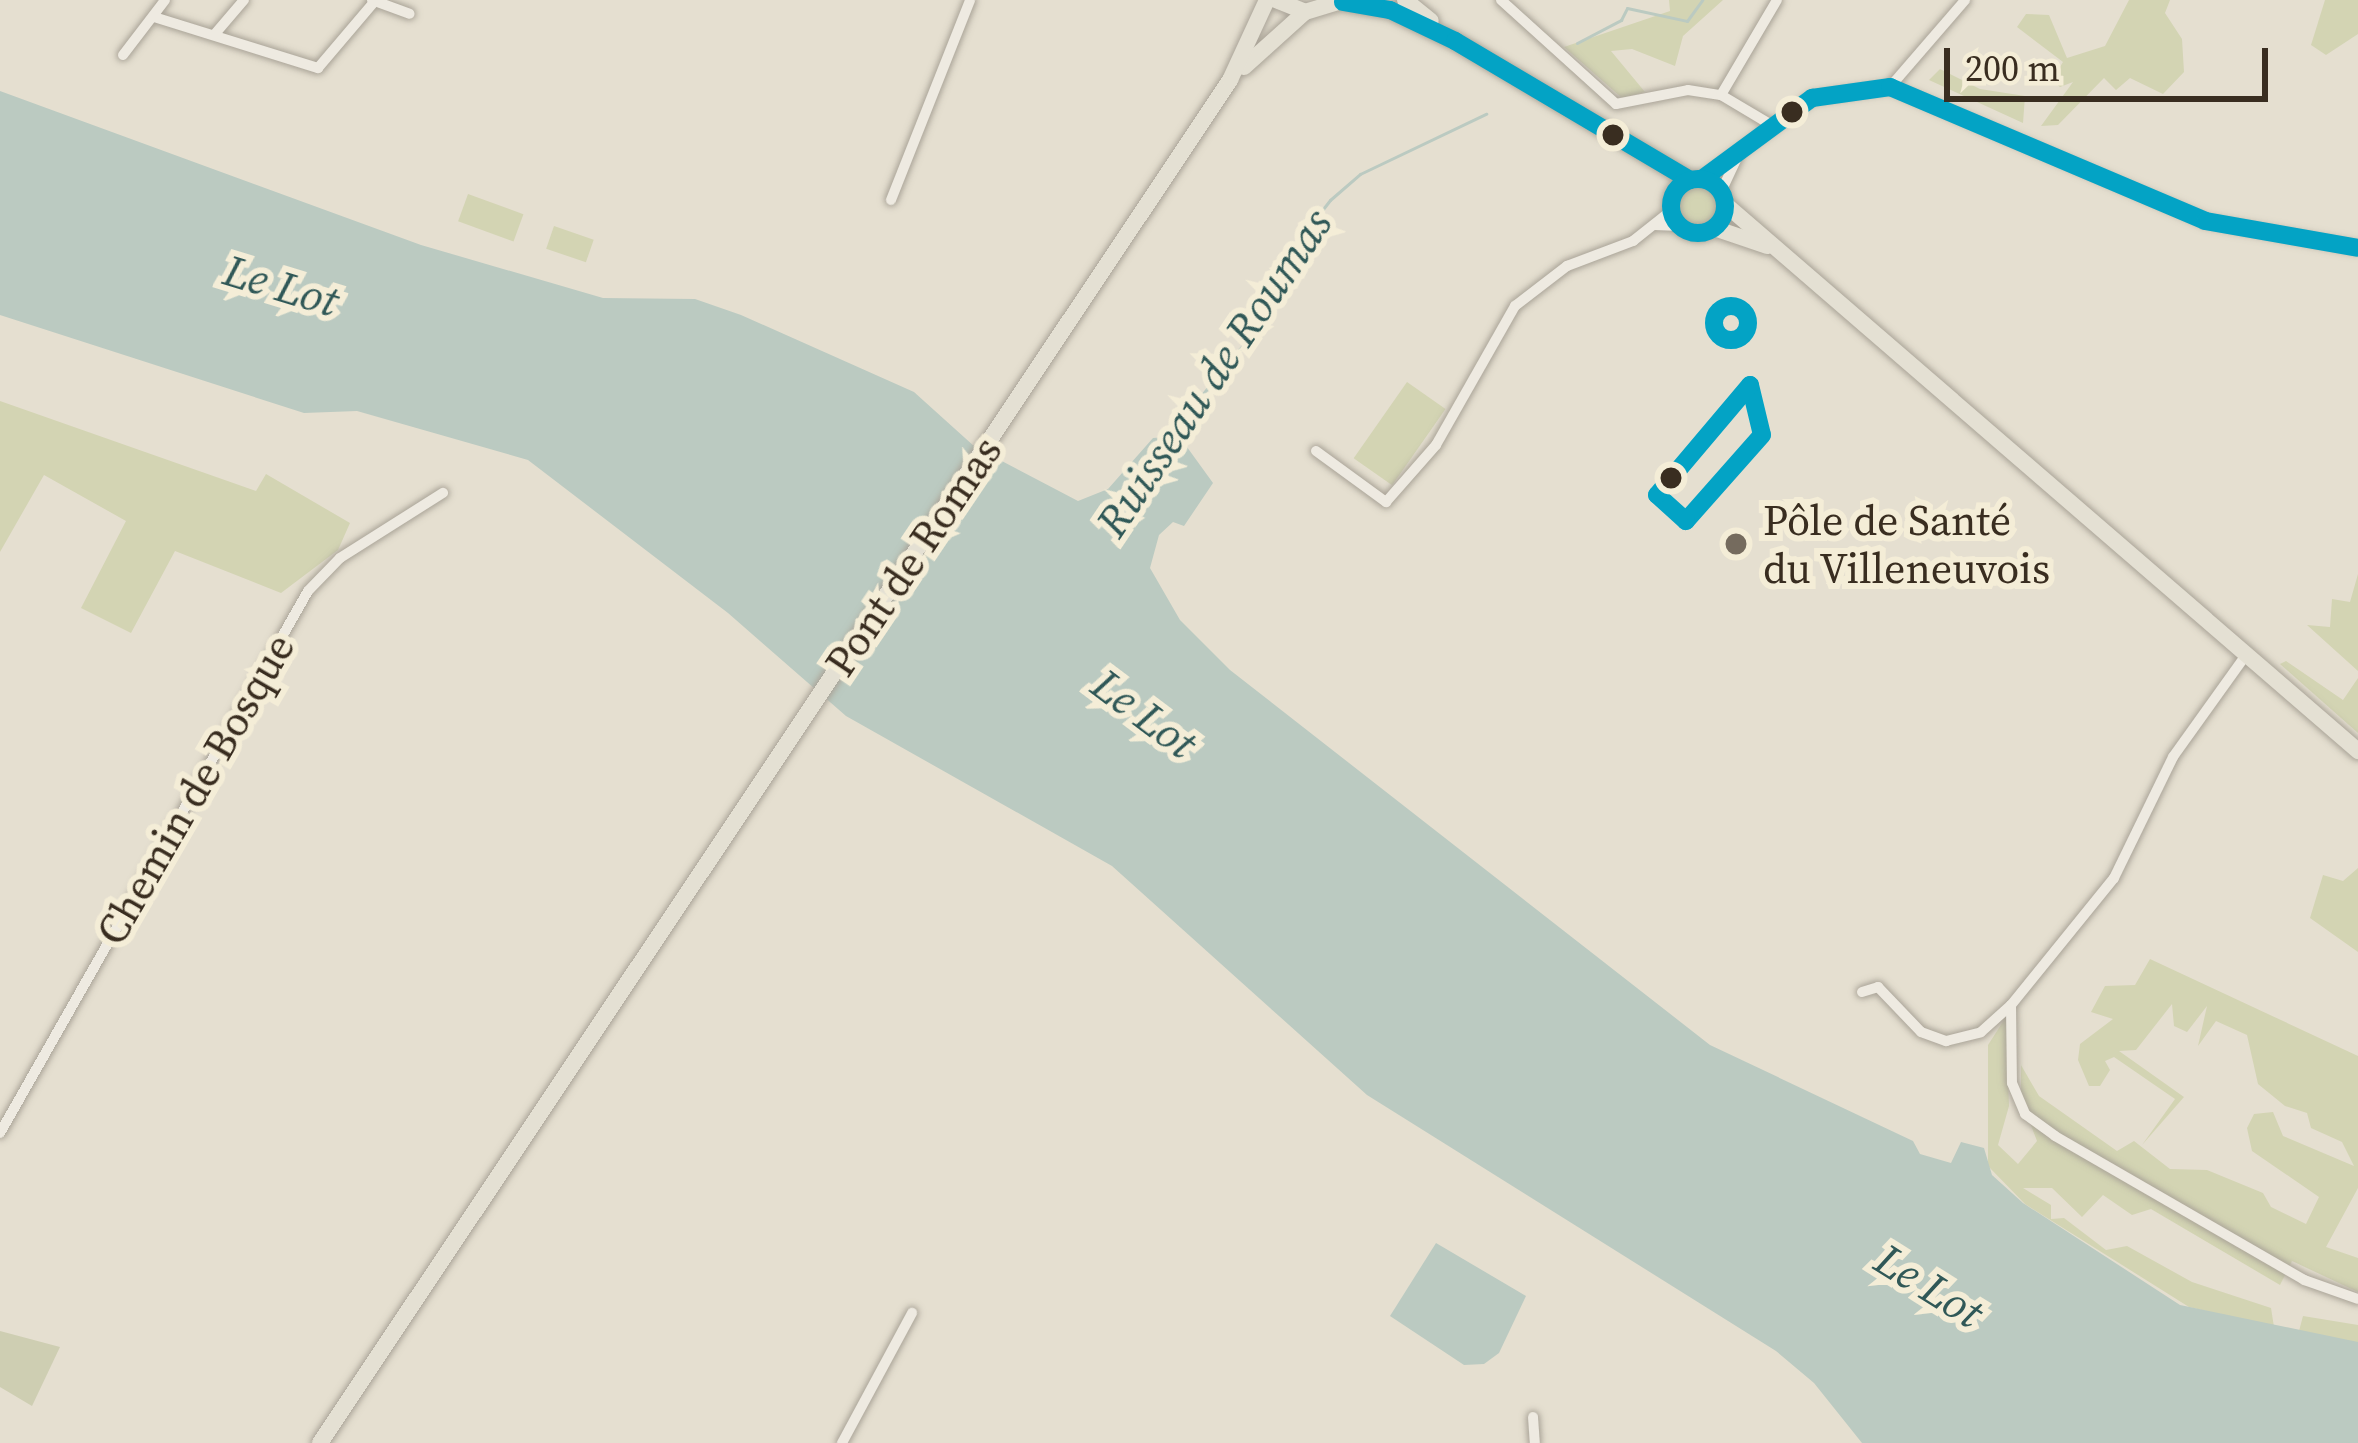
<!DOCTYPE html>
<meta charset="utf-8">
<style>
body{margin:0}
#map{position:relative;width:2358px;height:1443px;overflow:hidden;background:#e5dfd0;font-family:"Source Serif 4",serif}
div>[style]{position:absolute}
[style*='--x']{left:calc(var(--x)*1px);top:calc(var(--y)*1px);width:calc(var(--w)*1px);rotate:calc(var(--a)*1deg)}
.green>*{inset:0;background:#d3d4b3;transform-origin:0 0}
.round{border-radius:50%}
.cemetery>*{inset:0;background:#ceceb2}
.water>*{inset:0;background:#bbcac1}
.stream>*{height:3px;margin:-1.5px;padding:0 1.5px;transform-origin:1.5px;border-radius:1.5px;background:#bbcac1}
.roads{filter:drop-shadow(0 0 3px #aaa498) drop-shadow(0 0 3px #aaa498)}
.minor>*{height:10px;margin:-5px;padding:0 5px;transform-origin:5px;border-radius:5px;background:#eeeae1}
.primary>*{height:16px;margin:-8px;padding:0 8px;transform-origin:8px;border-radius:8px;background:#e4e0d3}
.primary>.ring{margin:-8px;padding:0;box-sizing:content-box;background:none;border:16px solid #e4e0d3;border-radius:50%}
.bus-1>*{height:18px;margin:-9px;padding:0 9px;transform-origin:9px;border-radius:9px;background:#03a3c5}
.bus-1>.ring{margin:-9px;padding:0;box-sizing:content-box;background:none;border:18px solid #03a3c5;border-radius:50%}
.dots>*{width:33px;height:33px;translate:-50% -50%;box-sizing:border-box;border:6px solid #f4edd7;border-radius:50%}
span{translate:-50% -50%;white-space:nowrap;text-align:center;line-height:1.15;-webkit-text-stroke:12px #f4edd7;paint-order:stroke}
.poi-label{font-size:42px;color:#392d20}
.left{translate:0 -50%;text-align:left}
.street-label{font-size:42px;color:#392d20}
.water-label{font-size:45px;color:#305857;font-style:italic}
.scale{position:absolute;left:1944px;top:48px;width:324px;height:54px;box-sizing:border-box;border:6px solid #392d20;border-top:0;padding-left:15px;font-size:36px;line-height:42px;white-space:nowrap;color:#392d20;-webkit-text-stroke:9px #f4edd7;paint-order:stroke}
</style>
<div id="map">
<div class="green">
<div style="clip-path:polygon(1669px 0,1723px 0,1683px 36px,1675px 66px,1632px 49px,1611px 51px,1645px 92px,1622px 98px,1564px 47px,1670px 11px)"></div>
<div style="clip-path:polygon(2129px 0,2170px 0,2165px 13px,2182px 39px,2184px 72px,2163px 94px,2130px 78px,2116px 90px,2104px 78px,2058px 125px,2041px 126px,2073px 82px,2060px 87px,2052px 80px,2063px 62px,2017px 27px,2026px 14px,2049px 15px,2067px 58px,2105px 46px)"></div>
<div style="clip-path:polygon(2325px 0,2358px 0,2358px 34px,2326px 55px,2311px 45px)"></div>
<div style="clip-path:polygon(1940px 69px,1980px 89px,2025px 96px,2023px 123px,1929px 80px)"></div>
<div class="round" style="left:1677px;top:186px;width:40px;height:40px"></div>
<div style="left:468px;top:194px;width:59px;height:29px;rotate:20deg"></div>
<div style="left:554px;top:226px;width:42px;height:24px;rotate:19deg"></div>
<div style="left:1407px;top:382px;width:47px;height:93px;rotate:35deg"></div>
<div style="clip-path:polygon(0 401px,256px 491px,266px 474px,350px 523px,338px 550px,281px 593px,175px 551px,131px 633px,81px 608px,126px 521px,44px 475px,0 552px)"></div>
<div style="clip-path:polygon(2358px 574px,2358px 671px,2307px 625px,2330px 627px,2332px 599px,2350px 602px)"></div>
<div style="clip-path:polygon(2286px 661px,2343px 700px,2358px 678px,2358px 733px,2280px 664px)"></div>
<div style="clip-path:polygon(2358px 868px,2358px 952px,2310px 918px,2323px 875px,2343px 881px)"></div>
<div style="clip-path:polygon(2150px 959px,2358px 1056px,2358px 1188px,2326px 1247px,2358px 1258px,2358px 1292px,2292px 1261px,2280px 1285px,2151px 1209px,2132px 1215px,2103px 1195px,2082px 1217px,2052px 1188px,2023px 1188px,2051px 1205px,2051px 1219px,2064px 1218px,2106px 1250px,2127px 1246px,2192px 1282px,2271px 1308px,2274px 1327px,2189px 1307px,2025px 1204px,1988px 1166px,1988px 1045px,2006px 1017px,2009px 1106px,1998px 1145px,2018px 1164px,2037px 1141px,2021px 1099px,2021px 1065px,2039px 1096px,2117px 1151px,2134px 1141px,2170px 1169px,2207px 1170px,2263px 1193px,2271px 1207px,2306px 1224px,2319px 1197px,2252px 1151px,2247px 1128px,2254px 1114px,2273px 1112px,2283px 1136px,2354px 1166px,2342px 1142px,2311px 1128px,2307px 1113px,2285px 1106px,2258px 1084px,2247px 1035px,2216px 1021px,2198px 1046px,2207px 1006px,2187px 1032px,2174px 1026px,2172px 1004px,2136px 1050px,2119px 1051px,2184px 1097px,2142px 1145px,2175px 1099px,2114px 1057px,2105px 1061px,2110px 1070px,2100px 1086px,2089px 1086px,2078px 1060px,2080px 1044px,2113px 1019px,2091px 1012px,2105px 986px,2135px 985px)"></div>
<div style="clip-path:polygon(2303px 1316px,2358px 1325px,2358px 1344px,2299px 1331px)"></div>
</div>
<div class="cemetery">
<div style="clip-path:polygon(0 1331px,60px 1347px,32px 1406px,0 1387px)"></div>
</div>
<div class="water">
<div style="clip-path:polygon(0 91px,421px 245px,603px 298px,695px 299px,741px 315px,914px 392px,975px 447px,1078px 501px,1108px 489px,1153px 438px,1179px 436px,1213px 483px,1184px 526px,1173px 522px,1159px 535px,1150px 568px,1180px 620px,1230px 670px,1710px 1045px,1913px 1141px,1920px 1154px,1951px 1163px,1961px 1142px,1984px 1148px,1992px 1175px,2023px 1203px,2180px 1305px,2358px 1342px,2358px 1443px,1862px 1443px,1814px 1383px,1776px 1351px,1367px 1095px,1112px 866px,846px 716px,728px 613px,528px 460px,357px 411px,304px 413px,0 315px)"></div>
<div style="clip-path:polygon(1436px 1243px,1526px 1296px,1499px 1353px,1484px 1364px,1464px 1365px,1390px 1316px)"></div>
</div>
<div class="stream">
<div style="--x:1577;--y:43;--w:50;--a:-27.6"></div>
<div style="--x:1621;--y:20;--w:13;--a:-63"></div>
<div style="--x:1627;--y:8;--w:61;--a:12.2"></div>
<div style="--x:1687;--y:21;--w:26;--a:-54"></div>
<div style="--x:1165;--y:440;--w:129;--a:-50.6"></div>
<div style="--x:1247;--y:340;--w:106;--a:-63.2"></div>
<div style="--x:1295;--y:245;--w:57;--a:-52.1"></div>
<div style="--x:1330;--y:200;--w:40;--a:-41"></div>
<div style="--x:1360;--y:174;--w:140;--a:-25.5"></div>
</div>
<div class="roads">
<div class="minor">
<div style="--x:372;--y:0;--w:40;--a:20.2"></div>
<div style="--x:1501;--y:0;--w:155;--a:42.1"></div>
<div style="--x:1616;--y:104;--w:73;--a:-11"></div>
<div style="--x:1688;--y:90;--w:33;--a:9"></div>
<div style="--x:1721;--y:95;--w:55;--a:30.8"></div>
<div style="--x:154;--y:17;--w:172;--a:17.3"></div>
<div style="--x:318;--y:68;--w:87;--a:-49.7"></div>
<div style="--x:214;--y:35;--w:46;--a:-49.4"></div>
<div style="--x:123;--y:55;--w:69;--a:-52.6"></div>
<div style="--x:1890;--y:87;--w:115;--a:-49.2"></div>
<div style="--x:1721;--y:95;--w:110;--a:-59.5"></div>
<div style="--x:1702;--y:179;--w:137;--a:-36.4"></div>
<div style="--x:1812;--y:98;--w:79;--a:-8"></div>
<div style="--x:1890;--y:87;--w:342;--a:23"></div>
<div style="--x:2205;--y:221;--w:155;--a:10"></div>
<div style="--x:1721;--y:192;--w:38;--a:-65"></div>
<div style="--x:891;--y:200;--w:215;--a:-68.4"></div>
<div style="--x:1654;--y:225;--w:26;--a:2"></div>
<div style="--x:1316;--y:451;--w:87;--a:36.1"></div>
<div style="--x:1386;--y:502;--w:76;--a:-48.7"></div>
<div style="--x:1436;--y:445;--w:160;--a:-60.4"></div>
<div style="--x:1515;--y:306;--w:66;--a:-37.6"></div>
<div style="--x:1567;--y:266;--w:71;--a:-20.7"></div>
<div style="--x:1633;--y:241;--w:50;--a:-38.5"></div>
<div style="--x:2246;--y:655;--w:125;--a:125.6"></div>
<div style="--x:2173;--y:757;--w:135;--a:116"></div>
<div style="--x:2114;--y:878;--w:164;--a:129"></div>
<div style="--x:2011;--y:1005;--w:78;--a:89.3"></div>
<div style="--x:2012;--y:1083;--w:34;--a:67"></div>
<div style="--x:2025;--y:1114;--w:37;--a:36"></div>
<div style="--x:2055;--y:1136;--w:288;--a:30"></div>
<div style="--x:2304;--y:1280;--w:57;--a:19.4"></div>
<div style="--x:1862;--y:992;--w:17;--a:-17"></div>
<div style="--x:1878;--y:987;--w:62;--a:46.3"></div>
<div style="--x:1921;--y:1032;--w:27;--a:20"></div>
<div style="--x:1946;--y:1041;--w:36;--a:-14"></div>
<div style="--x:1981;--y:1032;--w:40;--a:-42"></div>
<div style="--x:0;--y:1133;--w:623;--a:-60.39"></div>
<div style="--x:308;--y:591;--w:46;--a:-45.9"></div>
<div style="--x:340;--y:558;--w:122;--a:-32.3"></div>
<div style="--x:1533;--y:1417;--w:26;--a:86"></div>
<div style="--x:842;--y:1443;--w:148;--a:-61.7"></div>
</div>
<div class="primary">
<div style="--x:1276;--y:0;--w:31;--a:22"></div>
<div style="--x:1305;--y:12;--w:42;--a:-16.7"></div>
<div style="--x:1405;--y:0;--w:33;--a:39"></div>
<div style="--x:1343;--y:2;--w:48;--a:9.7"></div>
<div style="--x:1390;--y:10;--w:72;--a:25.5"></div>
<div style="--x:1455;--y:41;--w:273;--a:30.6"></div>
<div style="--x:1244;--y:67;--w:82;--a:-42"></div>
<div class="ring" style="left:1671px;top:179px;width:38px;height:38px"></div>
<div style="--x:1725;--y:204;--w:837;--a:40.83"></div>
<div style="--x:1714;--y:228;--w:56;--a:18.8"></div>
<div style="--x:320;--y:1443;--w:1639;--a:-56.27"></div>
<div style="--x:1230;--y:80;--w:88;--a:-65.2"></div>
</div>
</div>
<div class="bus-1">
<div style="--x:1343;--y:2;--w:48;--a:9.7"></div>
<div style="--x:1390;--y:10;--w:72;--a:25.5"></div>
<div style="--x:1455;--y:41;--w:273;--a:30.6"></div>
<div style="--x:1702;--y:179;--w:137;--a:-36.4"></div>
<div style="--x:1812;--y:98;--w:79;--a:-8"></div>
<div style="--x:1890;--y:87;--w:342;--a:23"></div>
<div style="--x:2205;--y:221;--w:155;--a:10"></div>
<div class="ring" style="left:1671px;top:179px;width:36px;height:36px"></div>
<div class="ring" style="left:1714px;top:306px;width:16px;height:16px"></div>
<div style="--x:1750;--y:385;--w:51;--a:76.5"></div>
<div style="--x:1762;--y:435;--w:115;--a:131.5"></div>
<div style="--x:1686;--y:521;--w:39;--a:-138"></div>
<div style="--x:1657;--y:495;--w:144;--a:-49.8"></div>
</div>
<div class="dots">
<div style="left:1792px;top:112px;background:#392d20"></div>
<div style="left:1613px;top:135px;background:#392d20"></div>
<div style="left:1671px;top:478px;background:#392d20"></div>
<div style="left:1736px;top:544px;background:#756b5e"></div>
</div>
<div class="poi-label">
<span class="left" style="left:1763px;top:544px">Pôle de Santé<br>du Villeneuvois</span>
</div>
<div class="street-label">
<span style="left:913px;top:556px;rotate:-56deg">Pont de Romas</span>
<span style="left:195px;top:789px;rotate:-60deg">Chemin de Bosque</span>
</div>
<div class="water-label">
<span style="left:281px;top:286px;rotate:17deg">Le Lot</span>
<span style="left:1214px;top:373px;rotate:-56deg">Ruisseau de Roumas</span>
<span style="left:1144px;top:714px;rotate:37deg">Le Lot</span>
<span style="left:1929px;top:1286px;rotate:32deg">Le Lot</span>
</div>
<div class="scale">200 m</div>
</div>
